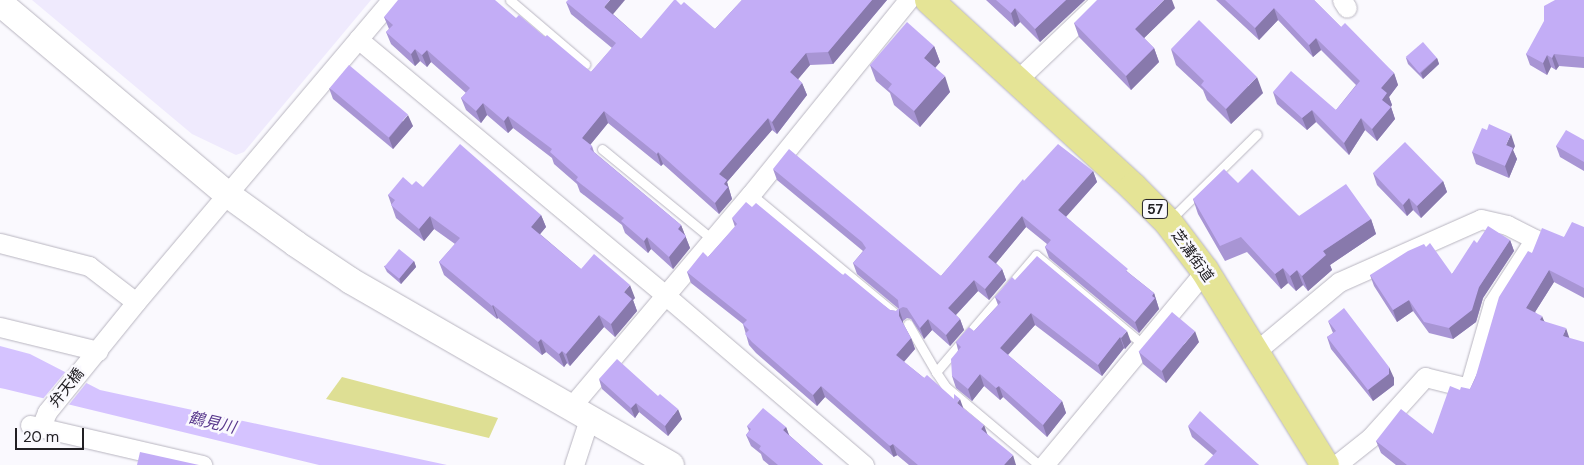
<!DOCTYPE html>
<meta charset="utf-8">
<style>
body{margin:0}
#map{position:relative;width:1584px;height:465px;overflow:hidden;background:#faf9fe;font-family:"DM Sans","Noto Sans JP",sans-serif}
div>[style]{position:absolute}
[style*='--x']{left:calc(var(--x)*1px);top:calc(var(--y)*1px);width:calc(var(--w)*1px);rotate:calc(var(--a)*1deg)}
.built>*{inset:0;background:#efeafd}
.green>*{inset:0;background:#dedf94}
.water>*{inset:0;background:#d5c3ff}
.pier>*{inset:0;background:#faf9fe}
.roads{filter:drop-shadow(0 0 1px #b8b5c0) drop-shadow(0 0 1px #b8b5c0)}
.lane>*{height:9px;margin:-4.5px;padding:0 4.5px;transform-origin:4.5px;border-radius:4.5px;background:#fff}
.street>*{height:19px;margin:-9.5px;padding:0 9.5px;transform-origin:9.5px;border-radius:9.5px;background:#fff}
.secondary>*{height:26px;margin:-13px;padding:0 13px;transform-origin:13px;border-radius:13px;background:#fff}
.primary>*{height:28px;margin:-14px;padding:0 14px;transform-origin:14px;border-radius:14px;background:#e5e496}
.wall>*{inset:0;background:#a895d4}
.shaded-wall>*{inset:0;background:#8879ac;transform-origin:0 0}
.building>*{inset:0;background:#c3adf6;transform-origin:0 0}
span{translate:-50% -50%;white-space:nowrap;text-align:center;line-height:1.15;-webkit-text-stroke:5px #faf9fe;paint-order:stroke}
.shield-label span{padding:1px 4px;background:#faf9fe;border:1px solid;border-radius:4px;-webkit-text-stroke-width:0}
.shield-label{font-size:14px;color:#222024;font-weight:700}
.street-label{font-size:15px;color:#222024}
.water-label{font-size:16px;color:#59398d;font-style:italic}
.scale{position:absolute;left:15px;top:428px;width:69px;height:22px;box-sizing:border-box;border:2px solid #222024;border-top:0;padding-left:6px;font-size:15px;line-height:18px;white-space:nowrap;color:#222024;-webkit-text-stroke:4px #faf9fe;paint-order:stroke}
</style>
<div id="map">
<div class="built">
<div style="clip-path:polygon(32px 0,371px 0,244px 152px,236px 155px,192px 134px)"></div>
</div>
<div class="green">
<div style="clip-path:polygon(342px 377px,498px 418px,489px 438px,326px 399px)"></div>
</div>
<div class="water">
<div style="clip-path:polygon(0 346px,30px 354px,100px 390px,447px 465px,319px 465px,5px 389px,0 388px)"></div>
</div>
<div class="pier">
<div style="clip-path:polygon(67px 370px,88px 381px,67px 407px,42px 400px)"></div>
</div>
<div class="roads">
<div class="lane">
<div style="--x:510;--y:0;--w:99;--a:40.5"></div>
<div style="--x:602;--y:149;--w:142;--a:39.3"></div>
<div style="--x:751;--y:194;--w:191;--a:39.7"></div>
<div style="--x:1170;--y:220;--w:122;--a:-44.7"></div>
<div style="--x:908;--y:324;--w:56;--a:59.7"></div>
<div style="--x:1039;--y:465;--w:121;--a:-140"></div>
<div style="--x:946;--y:387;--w:18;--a:-124"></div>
<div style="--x:936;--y:372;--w:154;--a:-49.5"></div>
<div style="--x:1036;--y:255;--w:142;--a:39.9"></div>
</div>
<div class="street">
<div style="--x:1342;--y:0;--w:9;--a:58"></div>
<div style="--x:358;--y:39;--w:400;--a:39.8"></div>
<div style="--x:665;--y:295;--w:262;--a:40.5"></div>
<div style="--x:1016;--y:81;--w:117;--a:-43.6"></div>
<div style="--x:0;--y:243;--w:92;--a:14.5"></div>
<div style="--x:89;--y:266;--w:59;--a:37.5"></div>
<div style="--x:0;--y:327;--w:101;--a:13.8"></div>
<div style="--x:1255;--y:352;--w:109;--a:-39.8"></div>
<div style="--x:1339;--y:282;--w:155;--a:-23.9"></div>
<div style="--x:1481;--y:219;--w:27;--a:13"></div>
<div style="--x:1507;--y:225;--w:31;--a:27"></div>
<div style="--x:1535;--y:239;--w:77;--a:122.9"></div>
<div style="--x:1493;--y:304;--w:87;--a:105.9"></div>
<div style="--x:1469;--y:388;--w:45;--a:-166"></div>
<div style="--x:1425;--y:377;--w:82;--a:132"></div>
<div style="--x:1370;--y:438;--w:43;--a:141.5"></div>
<div style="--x:570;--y:408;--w:280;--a:-49.8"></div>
<div style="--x:751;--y:194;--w:250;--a:-51"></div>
<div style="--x:30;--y:425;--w:177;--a:13.1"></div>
<div style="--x:41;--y:427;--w:16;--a:-68"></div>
<div style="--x:47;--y:412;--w:141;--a:-51"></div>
<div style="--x:136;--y:302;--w:395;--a:-49.8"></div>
<div style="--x:574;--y:465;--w:48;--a:-71.9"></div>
<div style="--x:1044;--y:465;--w:252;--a:-50.3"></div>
</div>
<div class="secondary">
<div style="--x:0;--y:3;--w:297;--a:40.1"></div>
<div style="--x:227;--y:194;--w:85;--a:35.9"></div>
<div style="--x:296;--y:244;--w:66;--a:33.9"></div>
<div style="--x:351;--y:281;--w:369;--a:29.9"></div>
</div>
<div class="primary">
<div style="--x:929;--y:0;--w:277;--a:42.5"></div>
<div style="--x:1133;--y:187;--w:49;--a:45"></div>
<div style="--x:1168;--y:222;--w:61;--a:52.9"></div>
<div style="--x:1205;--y:271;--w:228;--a:58.3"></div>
</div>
</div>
<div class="wall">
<div style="clip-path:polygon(742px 0,887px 0,833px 64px,810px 65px,798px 79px,802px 83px,807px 95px,777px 134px,772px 130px,727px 182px,732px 199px,719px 214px,663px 164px,661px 166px,608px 123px,590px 145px,592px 146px,594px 152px,681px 225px,690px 248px,673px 269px,651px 249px,648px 253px,625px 233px,622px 225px,580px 192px,577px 184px,554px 164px,552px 158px,513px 128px,508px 133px,487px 115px,481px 123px,466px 110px,461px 98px,466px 93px,431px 62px,427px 67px,420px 61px,415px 66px,391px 44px,386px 32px,389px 29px,384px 17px,516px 18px,545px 37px,591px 72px,612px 48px,571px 14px,566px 2px,613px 14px,641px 39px,681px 5px,715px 29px)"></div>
<div style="clip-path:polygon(986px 0,1085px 0,1040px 42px,1020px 22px,1015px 27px)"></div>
<div style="clip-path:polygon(1216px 0,1314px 0,1341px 27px,1394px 73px,1398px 85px,1389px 97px,1392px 105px,1391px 107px,1395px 119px,1377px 141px,1365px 130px,1349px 155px,1316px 122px,1307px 130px,1277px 104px,1273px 92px,1336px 110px,1356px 85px,1321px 50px,1313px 57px,1278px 20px,1259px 40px)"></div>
<div style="clip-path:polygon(1584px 0,1584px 68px,1559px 66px,1556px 70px,1551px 67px,1547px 75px,1530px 65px,1526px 54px)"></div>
<div style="clip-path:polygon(1175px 8px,1144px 38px,1154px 48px,1159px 62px,1131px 90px,1079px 37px,1074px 23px)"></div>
<div style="clip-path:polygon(934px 46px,940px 62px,935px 68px,950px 92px,920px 127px,894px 105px,890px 93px,876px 81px,870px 65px)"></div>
<div style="clip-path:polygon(1171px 49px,1263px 93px,1231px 124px,1207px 100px,1203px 90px,1176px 65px)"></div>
<div style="clip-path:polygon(1406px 58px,1437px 58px,1439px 64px,1423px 79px,1408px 64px)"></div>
<div style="clip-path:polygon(329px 88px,413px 126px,393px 149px,333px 99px)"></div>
<div style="clip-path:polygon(1584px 140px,1584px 171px,1560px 157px,1556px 146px)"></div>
<div style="clip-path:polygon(1515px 146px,1513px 150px,1517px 159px,1509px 178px,1476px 164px,1472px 152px)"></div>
<div style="clip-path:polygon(773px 169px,941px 276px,1024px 181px,1093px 171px,1097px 182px,1066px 217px,1129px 273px,1154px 293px,1159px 309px,1139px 333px,1049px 258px,1045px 247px,1047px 244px,1026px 227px,996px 263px,1002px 269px,1006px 280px,989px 300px,978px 291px,956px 315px,960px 319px,964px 330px,950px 346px,932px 330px,924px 339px,911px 319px,907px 318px,903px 321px,903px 323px,911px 338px,915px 349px,904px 362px,963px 409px,1016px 465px,909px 465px,897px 455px,894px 457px,825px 397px,817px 406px,756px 353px,749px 345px,743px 324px,691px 283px,687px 272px,708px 257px,735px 227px,732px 218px,843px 275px,890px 310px,896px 311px,899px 309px,857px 274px,853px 263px,863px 251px,777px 180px)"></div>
<div style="clip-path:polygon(1373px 173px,1443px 181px,1447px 192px,1421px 218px,1413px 210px,1407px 216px,1377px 185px)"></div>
<div style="clip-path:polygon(1238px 183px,1299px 216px,1371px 219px,1376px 234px,1330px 265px,1332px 270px,1308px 291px,1303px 285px,1296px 291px,1288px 283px,1281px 289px,1247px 252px,1225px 261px,1198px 214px,1193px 199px)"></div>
<div style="clip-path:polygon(412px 185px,541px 215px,546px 227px,540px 234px,581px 269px,635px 298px,633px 300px,637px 311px,615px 337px,604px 327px,570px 366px,567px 363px,564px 367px,546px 352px,542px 355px,498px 318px,497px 319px,444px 275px,439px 262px,455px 244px,434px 229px,424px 241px,396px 218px,388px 195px)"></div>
<div style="clip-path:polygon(1584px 227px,1584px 298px,1554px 282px,1535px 312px,1545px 322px,1569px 337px,1584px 465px,1396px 465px,1381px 453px,1376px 441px,1433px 434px,1460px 390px,1470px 389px,1532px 253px)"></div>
<div style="clip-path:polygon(1510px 240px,1514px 251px,1483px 298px,1476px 322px,1453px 339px,1429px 333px,1413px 311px,1397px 322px,1374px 286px,1370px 275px,1452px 274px,1477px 243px)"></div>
<div style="clip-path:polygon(414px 261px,416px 267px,401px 284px,387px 272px,384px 266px)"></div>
<div style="clip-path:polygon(1015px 280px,1131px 342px,1125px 349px,1124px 348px,1102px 376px,1035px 325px,1008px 355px,1062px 401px,1066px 413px,1047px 437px,1003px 397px,1000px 400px,984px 386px,972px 401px,956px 388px,952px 376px,958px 350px,956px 342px,974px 331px,998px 305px,995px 297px)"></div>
<div style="clip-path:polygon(1328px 321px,1394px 378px,1394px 385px,1373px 401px,1331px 349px,1327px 337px,1333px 333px)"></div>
<div style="clip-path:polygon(1199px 342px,1166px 383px,1143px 364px,1139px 352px)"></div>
<div style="clip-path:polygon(599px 379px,682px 419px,668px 436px,639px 412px,635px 418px,602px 389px)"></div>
<div style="clip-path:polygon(747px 426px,786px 427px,789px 435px,823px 465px,769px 465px,763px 460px,761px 454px,751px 446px,746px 435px,749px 431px)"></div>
<div style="clip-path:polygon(1188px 426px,1259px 465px,1213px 455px,1192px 437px)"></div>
</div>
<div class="shaded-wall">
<div style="clip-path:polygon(610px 0,625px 0,609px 19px,604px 7px)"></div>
<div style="clip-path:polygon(872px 0,887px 0,833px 64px,828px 52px)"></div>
<div style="clip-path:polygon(1066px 0,1085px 0,1040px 42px,1035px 29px)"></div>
<div style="clip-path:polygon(1164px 0,1172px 0,1175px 8px,1140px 42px,1135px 29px)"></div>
<div style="clip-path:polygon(1015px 8px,1020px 22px,1015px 27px,1011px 13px)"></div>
<div style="clip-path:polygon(1274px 8px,1278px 20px,1259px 40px,1255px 28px)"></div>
<div style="clip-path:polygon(1316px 38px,1321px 50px,1313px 57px,1309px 45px)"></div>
<div style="clip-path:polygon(934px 46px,940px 62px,930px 74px,924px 58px)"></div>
<div style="clip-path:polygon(1154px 48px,1159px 62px,1131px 90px,1126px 76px)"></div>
<div style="clip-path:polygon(415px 49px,420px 61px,415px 66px,411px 54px)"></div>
<div style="clip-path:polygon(427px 50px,431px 62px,427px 67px,422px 55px)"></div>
<div style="clip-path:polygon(806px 53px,810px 65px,794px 84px,790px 72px)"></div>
<div style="clip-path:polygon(1554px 54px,1559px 66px,1556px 70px,1552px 58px)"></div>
<div style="clip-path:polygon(1547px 55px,1551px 67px,1547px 75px,1543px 63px)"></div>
<div style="clip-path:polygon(1437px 58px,1439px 64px,1423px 79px,1421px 73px)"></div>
<div style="clip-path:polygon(1394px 73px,1398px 85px,1389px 97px,1392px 105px,1386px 112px,1382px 100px,1381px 88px)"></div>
<div style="clip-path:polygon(945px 76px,950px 92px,920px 127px,914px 111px)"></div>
<div style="clip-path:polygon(1257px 77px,1263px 93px,1231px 124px,1226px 109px)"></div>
<div style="clip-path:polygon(802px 83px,807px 95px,777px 134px,772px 122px)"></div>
<div style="clip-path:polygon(483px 103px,487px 115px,481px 123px,476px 111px)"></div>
<div style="clip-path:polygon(1391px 107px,1395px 119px,1377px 141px,1372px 129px)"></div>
<div style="clip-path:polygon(1312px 110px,1316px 122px,1307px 130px,1302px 118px)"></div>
<div style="clip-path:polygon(604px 111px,608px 123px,586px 150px,582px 138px)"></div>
<div style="clip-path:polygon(408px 115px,413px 126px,393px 149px,389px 138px)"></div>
<div style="clip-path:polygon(508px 116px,513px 128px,508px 133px,504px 121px)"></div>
<div style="clip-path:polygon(768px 118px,772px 130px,727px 182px,732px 199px,719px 214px,715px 203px,719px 174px)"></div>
<div style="clip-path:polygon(1361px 118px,1365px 130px,1349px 155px,1344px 143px)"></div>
<div style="clip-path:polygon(1511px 134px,1515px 146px,1513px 150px,1517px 159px,1509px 178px,1505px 166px,1506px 145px)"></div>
<div style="clip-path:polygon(658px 152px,663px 164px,661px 166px,657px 154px)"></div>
<div style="clip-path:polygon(1093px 171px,1097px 182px,1062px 221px,1058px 210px)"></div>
<div style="clip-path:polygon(1443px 181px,1447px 192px,1421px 218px,1417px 206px)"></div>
<div style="clip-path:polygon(1409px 198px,1413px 210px,1407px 216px,1403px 205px)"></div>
<div style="clip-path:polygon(541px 215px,546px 227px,536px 239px,531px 227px)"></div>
<div style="clip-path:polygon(430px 216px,434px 229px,424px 241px,419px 229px)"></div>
<div style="clip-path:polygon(1022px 216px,1026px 227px,992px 268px,988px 257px)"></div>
<div style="clip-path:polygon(1371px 219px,1376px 234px,1330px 265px,1332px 270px,1308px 291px,1302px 276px,1323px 251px)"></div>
<div style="clip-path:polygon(681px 225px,690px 248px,673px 269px,669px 257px,678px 229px)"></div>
<div style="clip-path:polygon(647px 237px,651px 249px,648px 253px,644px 241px)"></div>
<div style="clip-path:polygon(1510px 240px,1514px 251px,1483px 298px,1476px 322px,1453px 339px,1449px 328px,1479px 287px)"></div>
<div style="clip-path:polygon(414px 261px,416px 267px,401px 284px,399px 278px)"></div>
<div style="clip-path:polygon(1283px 268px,1288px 283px,1281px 289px,1275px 274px)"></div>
<div style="clip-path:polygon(1002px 269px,1006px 280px,989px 300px,985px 289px)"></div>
<div style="clip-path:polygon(1297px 270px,1303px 285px,1296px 291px,1290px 276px)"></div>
<div style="clip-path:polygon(1549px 270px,1554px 282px,1530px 320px,1526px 308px)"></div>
<div style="clip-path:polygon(974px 280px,978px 291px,952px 319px,948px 308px)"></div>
<div style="clip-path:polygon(630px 285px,635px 298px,633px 300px,637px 311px,615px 337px,611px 324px,624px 292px)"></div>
<div style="clip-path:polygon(1154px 293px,1159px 309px,1139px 333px,1135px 322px)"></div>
<div style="clip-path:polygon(1409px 300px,1413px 311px,1397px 322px,1393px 310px)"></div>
<div style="left:493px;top:305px;width:14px;height:1px;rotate:69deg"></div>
<div style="clip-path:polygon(899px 309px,903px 321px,903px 327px,899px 316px)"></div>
<div style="clip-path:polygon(1031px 313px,1035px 325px,1004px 359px,1000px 348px)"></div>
<div style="clip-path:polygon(599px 315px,604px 327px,570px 366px,566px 354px)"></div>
<div style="clip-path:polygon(1542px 316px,1547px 328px,1540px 320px)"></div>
<div style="clip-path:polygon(928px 319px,932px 330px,924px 339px,920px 328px)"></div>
<div style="clip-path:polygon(960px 319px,964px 330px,950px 346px,946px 335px)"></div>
<div style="clip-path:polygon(1566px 328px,1570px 340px,1563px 336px)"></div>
<div style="clip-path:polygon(1127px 331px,1131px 342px,1125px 349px,1121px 338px)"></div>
<div style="clip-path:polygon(1195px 331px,1199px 342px,1166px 383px,1162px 371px)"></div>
<div style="clip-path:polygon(1120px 337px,1124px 348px,1102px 376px,1098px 365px)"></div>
<div style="clip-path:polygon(911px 338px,915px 349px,900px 366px,896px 355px)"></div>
<div style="clip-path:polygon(541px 339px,546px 352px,542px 355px,538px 342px)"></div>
<div style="clip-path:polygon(562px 351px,567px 363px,564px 367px,559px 354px)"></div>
<div style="clip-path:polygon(1389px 367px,1394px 378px,1394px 385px,1373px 401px,1368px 390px)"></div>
<div style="clip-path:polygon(980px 374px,984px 386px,972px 401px,968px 389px)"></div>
<div style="clip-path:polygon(821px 386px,825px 397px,817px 406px,813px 395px)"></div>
<div style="clip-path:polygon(999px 386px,1003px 397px,1000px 400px,996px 388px)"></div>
<div style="clip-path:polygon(960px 399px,964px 410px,957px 403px)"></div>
<div style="clip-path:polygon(1062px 401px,1066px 413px,1047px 437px,1043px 425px)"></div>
<div style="clip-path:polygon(636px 403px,639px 412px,635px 418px,631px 408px)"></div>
<div style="clip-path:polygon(678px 409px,682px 419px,668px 436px,665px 426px)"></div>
<div style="clip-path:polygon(984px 425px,988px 436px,981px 429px)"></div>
<div style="clip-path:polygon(786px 427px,790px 438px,783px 430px)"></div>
<div style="left:893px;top:444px;width:12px;height:4px;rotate:70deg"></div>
<div style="clip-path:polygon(1013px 455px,1016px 465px,1004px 465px)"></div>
</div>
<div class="building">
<div style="clip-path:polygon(398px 0,495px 0,516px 18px,519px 15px,545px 37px,547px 35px,591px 72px,616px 43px,566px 2px,568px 0,610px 0,604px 7px,641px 39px,674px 0,676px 0,681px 5px,684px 2px,715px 29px,742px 0,872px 0,828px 52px,806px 53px,790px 72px,802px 83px,772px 122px,768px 118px,719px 174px,727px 180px,724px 184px,728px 187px,715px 203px,658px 152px,657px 154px,604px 111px,582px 138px,592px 146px,590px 149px,681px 225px,678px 229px,686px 236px,669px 257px,647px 237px,644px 241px,621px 221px,624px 218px,576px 180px,578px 177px,550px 152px,552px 149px,508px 116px,504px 121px,483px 103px,476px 111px,461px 98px,470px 88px,427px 50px,422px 55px,415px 49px,411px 54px,386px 32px,393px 25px,384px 17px)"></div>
<div style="clip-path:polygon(996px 0,1066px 0,1035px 29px,1015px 8px,1011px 13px)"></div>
<div style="clip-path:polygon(1097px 0,1164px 0,1135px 29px,1154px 48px,1126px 76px,1074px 23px)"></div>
<div style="clip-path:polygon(1225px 0,1314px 0,1341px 27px,1345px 23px,1394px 73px,1381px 88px,1387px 93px,1382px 100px,1391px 107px,1372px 129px,1361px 118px,1344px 143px,1312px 110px,1302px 118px,1273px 92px,1291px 71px,1336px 110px,1360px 81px,1316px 38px,1309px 45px,1274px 8px,1255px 28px)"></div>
<div style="clip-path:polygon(1555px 0,1584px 0,1584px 57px,1554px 54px,1552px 58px,1547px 55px,1543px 63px,1526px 54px,1544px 21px,1544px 6px)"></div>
<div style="clip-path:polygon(1199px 20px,1257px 77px,1226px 109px,1201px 85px,1204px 81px,1171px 49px)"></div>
<div style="clip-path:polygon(907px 22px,934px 46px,924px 58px,945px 76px,914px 111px,888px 89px,892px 84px,870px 65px)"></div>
<div style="left:1423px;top:42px;width:21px;height:23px;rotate:49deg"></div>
<div style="left:349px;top:65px;width:77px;height:30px;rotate:40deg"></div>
<div style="clip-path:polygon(1489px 124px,1511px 134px,1506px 145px,1513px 148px,1505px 166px,1472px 152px,1482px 128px,1487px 130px)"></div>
<div style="clip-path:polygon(1566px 130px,1584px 140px,1584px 162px,1556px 146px)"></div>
<div style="clip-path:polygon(1405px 142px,1443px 181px,1417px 206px,1409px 198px,1403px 205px,1373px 173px)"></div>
<div style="clip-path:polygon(460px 144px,541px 215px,531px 227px,581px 269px,594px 254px,630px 285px,624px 292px,632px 299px,611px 324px,599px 315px,566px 354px,562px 351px,559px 354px,541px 339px,538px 342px,493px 305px,492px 306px,439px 262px,460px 238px,430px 216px,419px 229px,391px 205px,395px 200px,388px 195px,403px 177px,412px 185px,416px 181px,423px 187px)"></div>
<div style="clip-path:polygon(1058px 144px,1093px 171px,1058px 210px,1128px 269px,1126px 271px,1154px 293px,1152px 296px,1155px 298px,1135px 322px,1045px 247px,1051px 240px,1022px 216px,988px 257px,1002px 269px,985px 289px,974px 280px,948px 308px,960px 319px,946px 335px,928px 319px,920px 328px,907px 308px,903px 307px,899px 309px,899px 316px,911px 338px,896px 355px,924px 378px,927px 375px,954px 399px,954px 394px,960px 399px,957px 403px,984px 425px,981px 429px,1013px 455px,1004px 465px,918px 465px,893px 444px,890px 446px,821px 386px,813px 395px,752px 342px,745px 334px,749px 330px,743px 324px,747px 320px,687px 272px,703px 252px,708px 257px,737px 224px,732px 218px,746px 202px,752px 207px,756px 203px,843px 275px,845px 273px,890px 310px,896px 311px,899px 308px,898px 300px,853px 263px,866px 248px,862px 242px,773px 169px,789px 149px,941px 276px,1023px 179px,1024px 181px)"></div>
<div style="clip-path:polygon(1224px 169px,1238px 183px,1252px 169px,1299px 216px,1346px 184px,1371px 219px,1323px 251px,1326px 255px,1302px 276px,1297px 270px,1290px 276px,1283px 268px,1275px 274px,1241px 237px,1220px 246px,1193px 199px)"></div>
<div style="clip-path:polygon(1572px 222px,1584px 227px,1584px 288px,1549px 270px,1526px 308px,1542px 316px,1540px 320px,1566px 328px,1563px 336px,1584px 342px,1584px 465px,1407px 465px,1376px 441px,1401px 409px,1433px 434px,1450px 386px,1460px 390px,1461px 387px,1470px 389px,1475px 379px,1499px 297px,1528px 251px,1532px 253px,1542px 228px,1564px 237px)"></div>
<div style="clip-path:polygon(1488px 226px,1510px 240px,1479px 287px,1472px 310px,1449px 328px,1424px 322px,1409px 300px,1393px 310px,1370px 275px,1408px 251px,1424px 244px,1426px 247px,1430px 243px,1452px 274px,1474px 240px,1477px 243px)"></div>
<div style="left:399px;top:249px;width:19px;height:23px;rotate:39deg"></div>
<div style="clip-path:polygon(1037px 256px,1127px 331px,1121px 338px,1120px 337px,1098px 365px,1031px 313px,1000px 348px,1062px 401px,1043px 425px,999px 386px,996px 388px,980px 374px,968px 389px,952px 376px,951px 359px,961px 347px,956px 342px,969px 327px,974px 331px,1001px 302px,995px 297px,1012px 277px,1015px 280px)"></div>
<div style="clip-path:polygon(1344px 308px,1389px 367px,1389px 374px,1368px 390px,1327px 337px,1336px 331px,1328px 321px)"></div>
<div style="left:1172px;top:312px;width:30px;height:52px;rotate:40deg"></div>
<div style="clip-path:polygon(617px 359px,658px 396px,660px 394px,678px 409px,665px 426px,636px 403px,631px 408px,599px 379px)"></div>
<div style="clip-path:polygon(763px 408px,786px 427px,783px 430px,823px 465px,778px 465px,759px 449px,761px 446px,746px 435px,751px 429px,747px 426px)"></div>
<div style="clip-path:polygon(1200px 411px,1259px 465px,1204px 465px,1217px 451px,1188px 426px)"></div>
<div style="clip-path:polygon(140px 452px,199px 465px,137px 465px)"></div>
</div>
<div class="shield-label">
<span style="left:1155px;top:209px">57</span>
</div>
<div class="street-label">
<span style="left:1192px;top:256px;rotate:54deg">芝溝街道</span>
<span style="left:67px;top:388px;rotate:-51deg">弁天橋</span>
</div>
<div class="water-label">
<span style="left:212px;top:423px;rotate:13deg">鶴見川</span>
</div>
<div class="scale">20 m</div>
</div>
